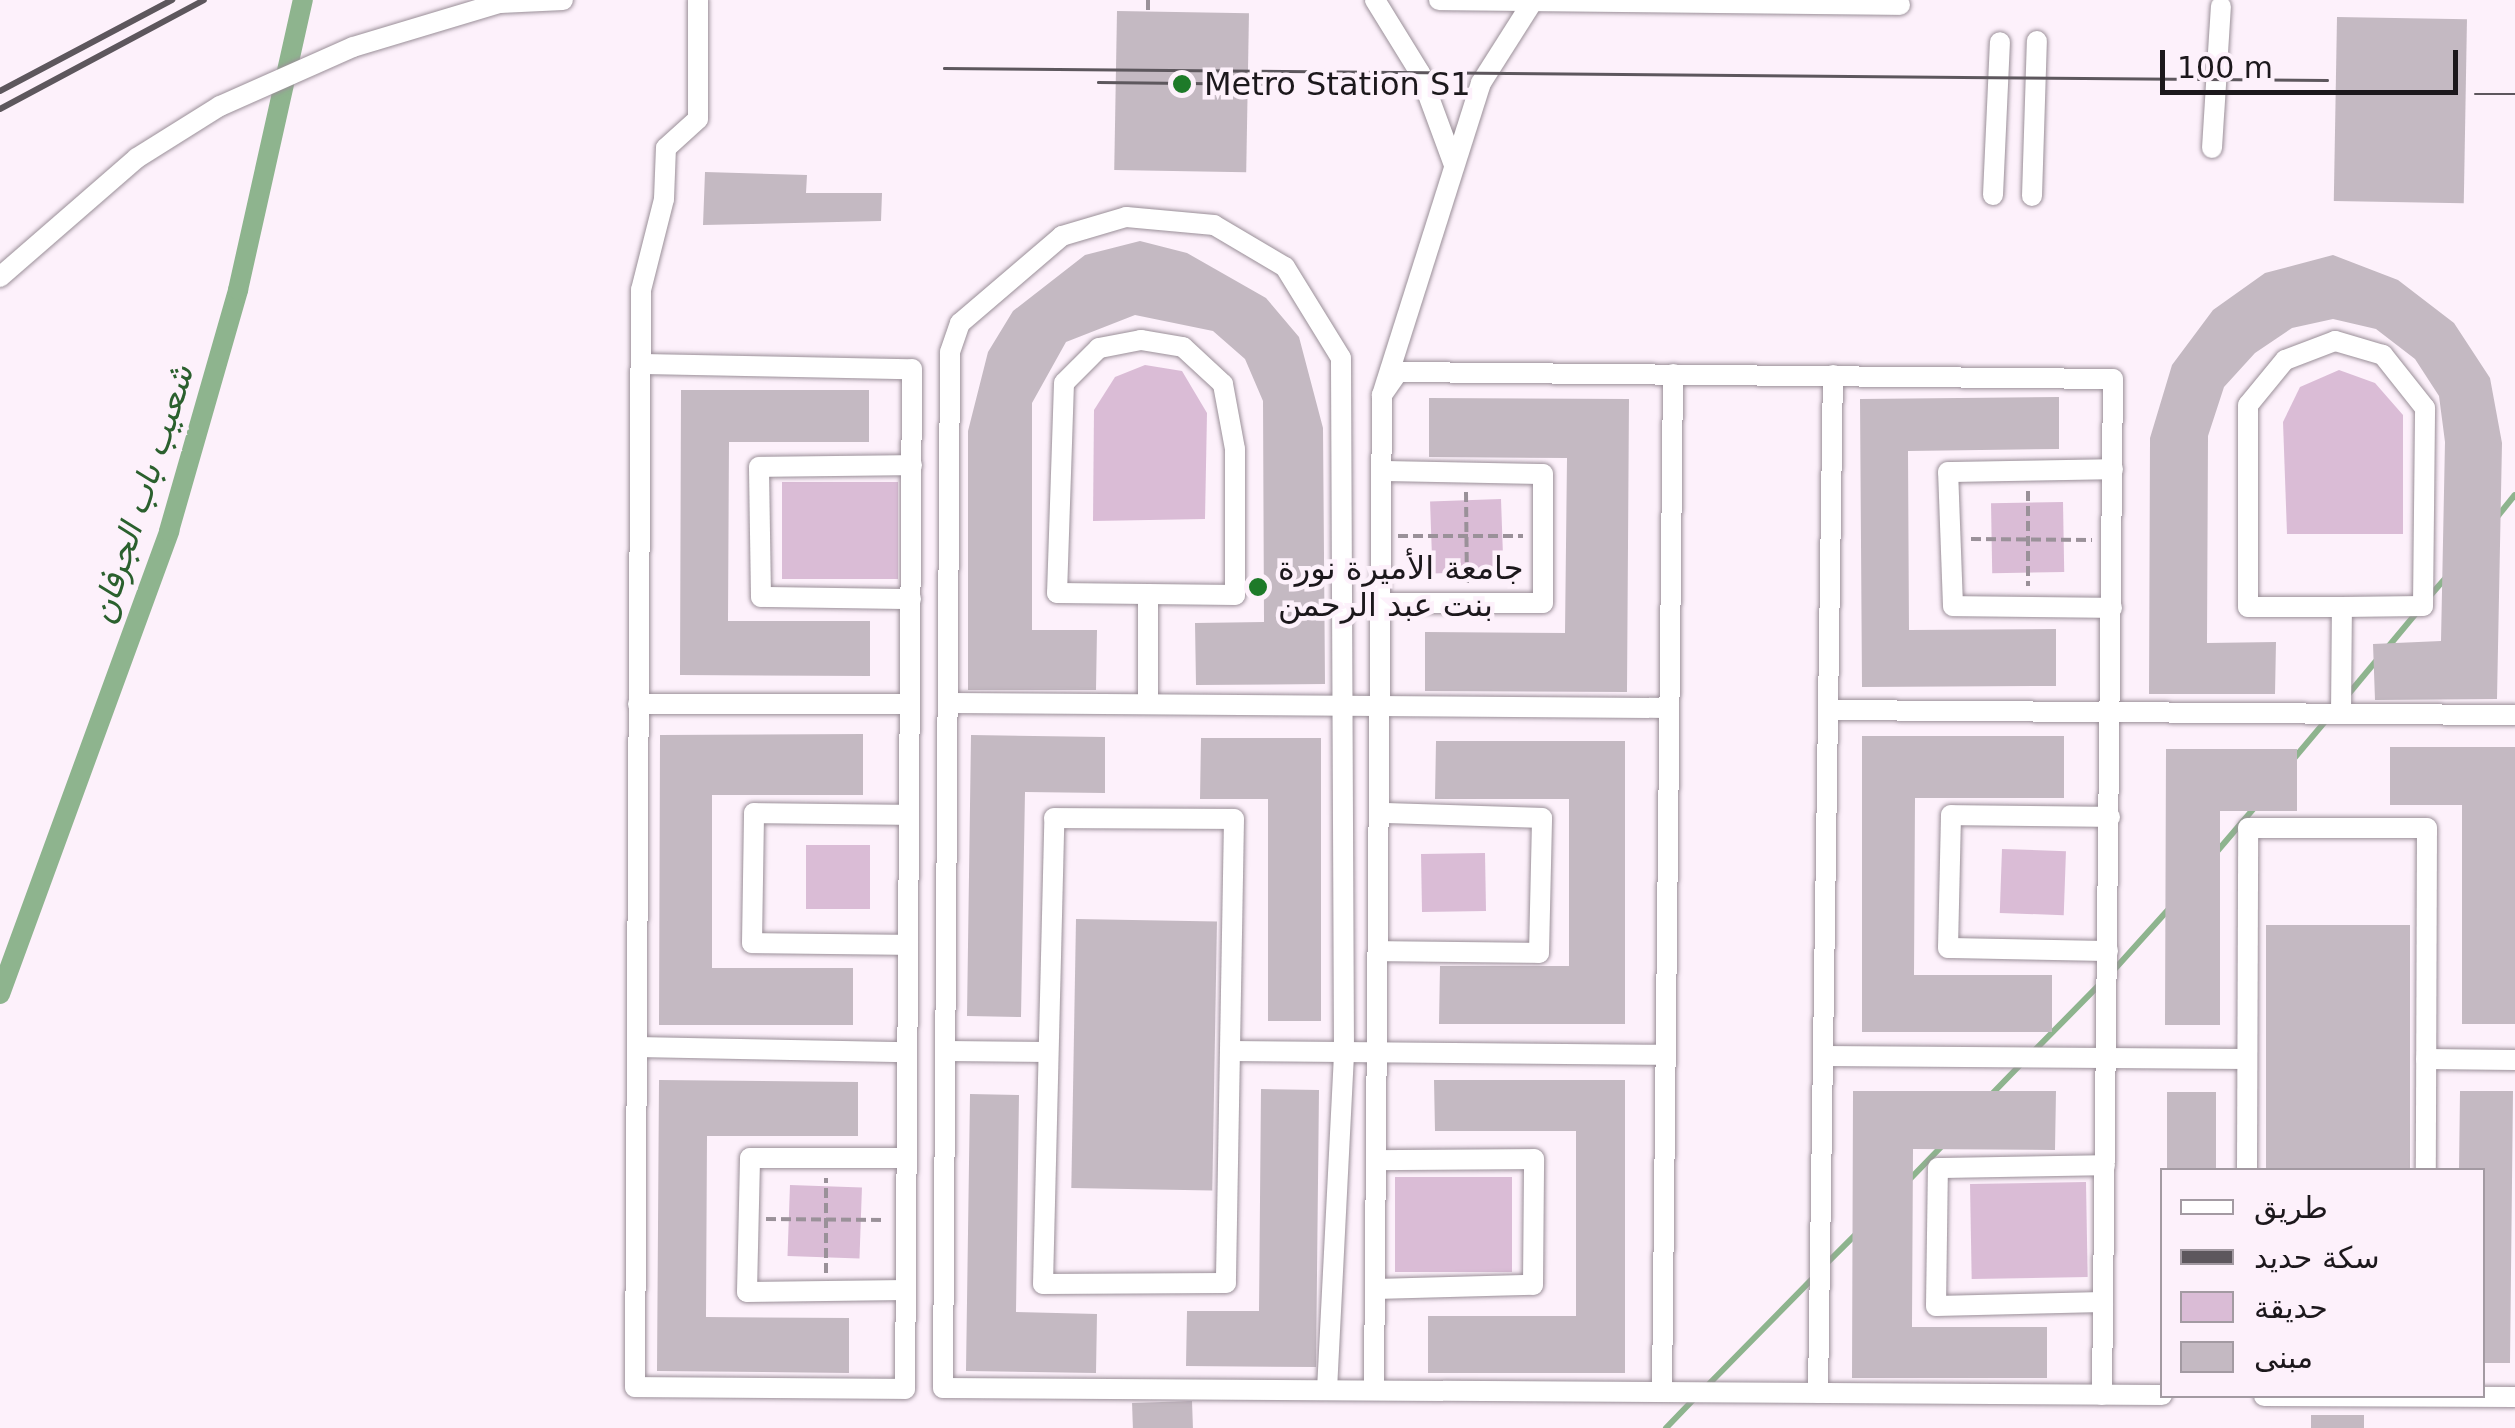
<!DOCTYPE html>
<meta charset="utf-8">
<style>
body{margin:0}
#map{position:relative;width:2515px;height:1428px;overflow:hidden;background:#fdf1fb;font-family:"DejaVu Sans",Vazirmatn,sans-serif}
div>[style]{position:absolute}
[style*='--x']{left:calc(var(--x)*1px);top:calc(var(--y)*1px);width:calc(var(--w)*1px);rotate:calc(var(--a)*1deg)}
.green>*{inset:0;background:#dabcd6;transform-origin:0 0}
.stream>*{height:6px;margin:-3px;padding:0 3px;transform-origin:3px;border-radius:3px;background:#8eb48e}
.canal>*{height:20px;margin:-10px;padding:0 10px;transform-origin:10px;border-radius:10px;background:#8eb48e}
.building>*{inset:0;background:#c4b9c2;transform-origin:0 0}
.path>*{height:4px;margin-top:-2px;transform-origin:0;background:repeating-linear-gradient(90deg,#9a9199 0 10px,transparent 0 15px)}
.roads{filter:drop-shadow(0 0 2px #9a8f98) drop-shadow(0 0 2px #9a8f98)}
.minor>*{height:20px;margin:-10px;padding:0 10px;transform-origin:10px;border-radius:10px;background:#fff}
.tram>*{height:2.5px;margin:-1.25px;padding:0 1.25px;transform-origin:1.25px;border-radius:1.25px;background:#5d575d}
.rail>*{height:6px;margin:-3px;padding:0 3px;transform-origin:3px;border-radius:3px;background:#5d575d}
.dots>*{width:28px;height:28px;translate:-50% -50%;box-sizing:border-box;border:5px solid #fdf1fb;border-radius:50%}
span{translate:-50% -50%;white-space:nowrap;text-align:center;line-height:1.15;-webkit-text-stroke:9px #fdf1fb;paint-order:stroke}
.poi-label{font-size:32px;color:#1c181c}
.left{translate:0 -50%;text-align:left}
.water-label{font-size:35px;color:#2b602e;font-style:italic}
.legend{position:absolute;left:2160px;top:1168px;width:325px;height:230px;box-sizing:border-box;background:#fdf1fb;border:2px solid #a39aa2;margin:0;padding:12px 18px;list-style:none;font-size:30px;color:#1c181c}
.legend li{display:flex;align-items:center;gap:20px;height:50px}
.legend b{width:50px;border:2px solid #a39aa2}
.scale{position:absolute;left:2160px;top:50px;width:298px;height:45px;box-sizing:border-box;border:5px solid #1c181c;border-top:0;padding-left:12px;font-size:30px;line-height:35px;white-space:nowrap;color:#1c181c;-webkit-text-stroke:8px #fdf1fb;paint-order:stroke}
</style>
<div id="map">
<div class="green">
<div style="clip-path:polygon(1145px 365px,1182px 371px,1207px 413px,1205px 519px,1093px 521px,1094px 410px,1115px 377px)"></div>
<div style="clip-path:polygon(2339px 370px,2375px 383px,2403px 415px,2403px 534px,2287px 534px,2283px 422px,2300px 387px)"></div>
<div style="left:782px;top:482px;width:116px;height:97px"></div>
<div style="left:1501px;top:499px;width:72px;height:71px;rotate:88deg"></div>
<div style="left:2063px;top:502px;width:70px;height:72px;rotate:89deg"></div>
<div style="left:870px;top:845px;width:64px;height:64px;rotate:90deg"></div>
<div style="left:2002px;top:849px;width:64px;height:64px;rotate:2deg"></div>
<div style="left:1485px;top:853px;width:58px;height:64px;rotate:89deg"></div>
<div style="left:1395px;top:1177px;width:117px;height:95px"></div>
<div style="left:2086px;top:1182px;width:95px;height:116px;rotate:89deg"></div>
<div style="left:790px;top:1185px;width:72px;height:71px;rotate:2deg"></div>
</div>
<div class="stream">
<div style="--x:2497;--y:517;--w:28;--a:-51"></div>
<div style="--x:2429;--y:597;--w:28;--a:-49"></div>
<div style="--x:2388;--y:647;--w:47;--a:-50.2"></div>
<div style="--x:2346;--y:697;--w:47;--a:-50.2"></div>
<div style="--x:2291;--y:762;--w:57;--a:-49.9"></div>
<div style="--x:2214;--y:855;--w:63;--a:-49.5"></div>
<div style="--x:2113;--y:971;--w:82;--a:-48"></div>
<div style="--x:2032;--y:1053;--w:97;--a:-45.4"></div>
<div style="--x:1990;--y:1096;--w:47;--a:-45.9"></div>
<div style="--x:1910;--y:1179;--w:47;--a:-45.9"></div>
<div style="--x:1826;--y:1264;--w:42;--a:-45"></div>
<div style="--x:1707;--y:1386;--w:153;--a:-45.5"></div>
<div style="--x:1666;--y:1428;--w:42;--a:-46"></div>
</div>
<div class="canal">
<div style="--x:0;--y:994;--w:493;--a:-69.9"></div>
<div style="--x:169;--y:531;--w:251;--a:-74"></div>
<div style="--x:238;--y:290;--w:297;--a:-77.4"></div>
</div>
<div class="building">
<div style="left:1117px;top:11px;width:132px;height:159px;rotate:1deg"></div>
<div style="left:2337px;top:17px;width:130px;height:184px;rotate:1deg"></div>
<div style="clip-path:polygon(705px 172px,807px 175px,806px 193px,882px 193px,881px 221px,703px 225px)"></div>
<div style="clip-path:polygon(1140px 241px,1187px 253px,1266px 298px,1299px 337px,1323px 428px,1325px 684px,1196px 685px,1195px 623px,1264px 622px,1263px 401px,1245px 359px,1213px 331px,1135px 315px,1066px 342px,1032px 403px,1032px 630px,1097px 630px,1096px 690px,968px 690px,968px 431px,988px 352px,1013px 311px,1085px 255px)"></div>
<div style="clip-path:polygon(2333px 255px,2398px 280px,2454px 323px,2490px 378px,2502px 443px,2497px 699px,2375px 700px,2373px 644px,2441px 641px,2445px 442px,2439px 396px,2415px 359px,2376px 329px,2333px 319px,2292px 328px,2255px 353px,2224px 387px,2208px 436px,2207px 643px,2276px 642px,2275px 694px,2149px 694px,2150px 438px,2172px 365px,2213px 310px,2265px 273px)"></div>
<div style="clip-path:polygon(681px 390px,869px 390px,869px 442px,729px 442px,728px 621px,870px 621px,870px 676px,680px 675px)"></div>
<div style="clip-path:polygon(2059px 397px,2059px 449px,1908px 451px,1909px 630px,2056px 629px,2056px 686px,1862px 687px,1860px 399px)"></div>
<div style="clip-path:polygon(1429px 398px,1629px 399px,1627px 692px,1425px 691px,1425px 632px,1565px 633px,1567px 458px,1429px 457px)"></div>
<div style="clip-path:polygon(863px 734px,863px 795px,712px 795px,712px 968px,853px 968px,853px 1025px,659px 1025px,660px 735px)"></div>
<div style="clip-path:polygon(971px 735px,1105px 737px,1105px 793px,1025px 792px,1021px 1017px,967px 1016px)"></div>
<div style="clip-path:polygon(1862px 736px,2064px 736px,2064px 798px,1915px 798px,1914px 975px,2052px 975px,2052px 1032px,1862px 1032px)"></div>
<div style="clip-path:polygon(1201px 738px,1321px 738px,1321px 1021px,1268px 1021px,1268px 799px,1200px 799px)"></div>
<div style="clip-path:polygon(1436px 741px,1625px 741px,1625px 1024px,1439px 1024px,1440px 966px,1569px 966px,1569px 799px,1435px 799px)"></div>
<div style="clip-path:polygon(2390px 747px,2515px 747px,2515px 1024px,2462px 1024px,2462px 805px,2390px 805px)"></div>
<div style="clip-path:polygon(2166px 749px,2297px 749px,2297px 811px,2220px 811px,2220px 1025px,2165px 1025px)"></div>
<div style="left:1076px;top:919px;width:141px;height:269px;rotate:1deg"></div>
<div style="left:2266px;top:925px;width:144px;height:245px"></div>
<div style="clip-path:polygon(659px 1080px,858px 1082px,858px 1136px,707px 1136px,706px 1317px,849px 1318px,849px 1373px,657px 1371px)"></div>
<div style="clip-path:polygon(1434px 1080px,1625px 1080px,1625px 1373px,1428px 1373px,1428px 1316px,1576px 1316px,1576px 1131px,1435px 1131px)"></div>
<div style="clip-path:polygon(1261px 1089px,1319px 1090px,1316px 1367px,1186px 1366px,1187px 1311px,1259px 1311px)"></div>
<div style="clip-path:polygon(1853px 1091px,2056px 1091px,2055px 1150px,1913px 1149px,1912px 1327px,2047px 1327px,2047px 1378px,1852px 1378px)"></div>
<div style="clip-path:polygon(2460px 1091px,2513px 1091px,2510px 1363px,2482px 1363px,2482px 1170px,2459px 1170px)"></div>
<div style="left:2167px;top:1092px;width:49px;height:78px"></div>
<div style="clip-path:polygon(970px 1094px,1019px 1095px,1016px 1312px,1097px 1314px,1096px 1373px,966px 1371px)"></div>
<div style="left:1192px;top:1401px;width:27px;height:60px;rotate:88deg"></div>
<div style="left:2311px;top:1415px;width:53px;height:13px"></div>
</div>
<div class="path">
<div style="--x:1148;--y:0;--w:11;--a:90"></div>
<div style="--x:2028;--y:491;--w:95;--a:90"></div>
<div style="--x:1466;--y:492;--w:91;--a:89.4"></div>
<div style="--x:1398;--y:536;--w:125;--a:0"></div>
<div style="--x:1971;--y:539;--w:121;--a:0.5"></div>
<div style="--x:766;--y:1219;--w:120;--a:0.5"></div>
<div style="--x:826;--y:1273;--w:95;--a:-90"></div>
</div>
<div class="roads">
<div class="minor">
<div style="--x:1375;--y:0;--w:86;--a:58.3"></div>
<div style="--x:1420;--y:73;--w:98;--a:69.7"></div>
<div style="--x:1439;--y:0;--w:461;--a:0.6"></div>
<div style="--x:2212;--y:148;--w:142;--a:-86.4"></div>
<div style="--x:1993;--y:195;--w:153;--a:-87.4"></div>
<div style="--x:2032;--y:196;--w:155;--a:-88.2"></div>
<div style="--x:0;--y:277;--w:181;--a:-41"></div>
<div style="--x:137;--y:158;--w:98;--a:-32.1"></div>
<div style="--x:220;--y:106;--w:145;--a:-23.9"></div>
<div style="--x:353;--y:47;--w:153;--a:-16.7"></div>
<div style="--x:500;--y:3;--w:63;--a:-2.7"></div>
<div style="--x:641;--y:364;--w:271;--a:1.1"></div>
<div style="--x:912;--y:369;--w:1020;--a:90.39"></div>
<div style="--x:905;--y:1389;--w:270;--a:-179.6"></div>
<div style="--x:635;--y:1387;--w:1097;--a:-89.69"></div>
<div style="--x:641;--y:290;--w:94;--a:-75.8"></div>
<div style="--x:664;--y:199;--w:51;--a:-87.8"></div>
<div style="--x:666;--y:148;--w:43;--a:-42.2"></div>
<div style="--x:698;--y:119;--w:119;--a:-90"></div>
<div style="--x:1382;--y:395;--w:28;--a:-55"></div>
<div style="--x:1398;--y:372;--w:715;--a:0.56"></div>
<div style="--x:2113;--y:379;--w:1016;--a:90.62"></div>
<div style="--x:911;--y:599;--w:150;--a:-179.2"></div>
<div style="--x:761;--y:597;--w:130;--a:-90.9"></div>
<div style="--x:759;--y:467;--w:153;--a:-0.7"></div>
<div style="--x:1381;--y:603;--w:162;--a:0"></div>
<div style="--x:1543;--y:603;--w:129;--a:-90"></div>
<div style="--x:1543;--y:474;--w:161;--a:-178.9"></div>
<div style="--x:2112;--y:608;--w:159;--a:-179.3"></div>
<div style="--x:1953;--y:606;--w:134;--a:-92.1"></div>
<div style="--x:1948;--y:472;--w:165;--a:-1"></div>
<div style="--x:951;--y:703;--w:715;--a:0.4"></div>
<div style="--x:638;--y:704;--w:272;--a:0"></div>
<div style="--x:1148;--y:704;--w:110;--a:-90"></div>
<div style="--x:1148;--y:594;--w:87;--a:0.7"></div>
<div style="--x:1235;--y:595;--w:146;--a:-90"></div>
<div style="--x:1235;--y:449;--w:66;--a:-100.5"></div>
<div style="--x:1223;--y:384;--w:54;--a:-137.2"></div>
<div style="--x:1183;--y:347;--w:43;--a:-170.5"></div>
<div style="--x:1141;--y:340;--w:43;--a:169.2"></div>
<div style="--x:1099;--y:348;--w:49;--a:135"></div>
<div style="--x:1064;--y:383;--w:210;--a:91.9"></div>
<div style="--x:1057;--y:593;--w:91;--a:0.6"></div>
<div style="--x:1828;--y:710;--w:687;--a:0.42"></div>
<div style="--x:2341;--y:714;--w:107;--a:-89.5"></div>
<div style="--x:2342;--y:607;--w:81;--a:-0.7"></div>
<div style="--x:2423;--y:606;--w:198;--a:-89.4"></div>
<div style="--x:2425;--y:408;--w:68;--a:-128.4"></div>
<div style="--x:2383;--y:355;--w:50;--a:-163.7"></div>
<div style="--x:2335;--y:341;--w:53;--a:159.2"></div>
<div style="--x:2285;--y:360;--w:58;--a:129.4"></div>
<div style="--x:2248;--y:405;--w:202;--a:90"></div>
<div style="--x:2248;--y:607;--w:94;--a:0"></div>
<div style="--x:1054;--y:818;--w:180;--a:0.3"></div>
<div style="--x:1234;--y:819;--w:464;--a:91"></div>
<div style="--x:1226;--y:1283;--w:183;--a:179.7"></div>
<div style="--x:1043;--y:1284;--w:466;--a:-88.6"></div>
<div style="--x:908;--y:945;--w:156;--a:-179.3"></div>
<div style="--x:752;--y:943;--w:130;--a:-89.1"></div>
<div style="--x:754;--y:813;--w:155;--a:0.7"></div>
<div style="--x:1378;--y:951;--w:161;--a:0.7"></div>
<div style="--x:1539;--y:953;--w:135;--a:-88.7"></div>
<div style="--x:1542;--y:818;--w:162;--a:-178.2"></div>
<div style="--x:2108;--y:951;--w:160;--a:-178.9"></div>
<div style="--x:1948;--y:948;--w:133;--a:-88.7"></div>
<div style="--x:1951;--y:815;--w:159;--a:0.7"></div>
<div style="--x:637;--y:1047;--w:270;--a:1.1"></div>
<div style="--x:947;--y:1051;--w:101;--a:0.6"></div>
<div style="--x:1230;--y:1051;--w:432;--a:0.5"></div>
<div style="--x:1823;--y:1056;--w:424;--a:0.4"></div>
<div style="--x:2426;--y:1059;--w:89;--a:0.6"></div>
<div style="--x:2247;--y:1170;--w:342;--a:-89.8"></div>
<div style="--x:2248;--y:828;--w:179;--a:0"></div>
<div style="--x:2427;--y:828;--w:342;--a:90.2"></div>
<div style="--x:1375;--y:1289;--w:158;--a:-1.5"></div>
<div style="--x:1533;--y:1285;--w:126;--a:-89.5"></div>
<div style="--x:1534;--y:1159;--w:158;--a:179.6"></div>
<div style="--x:906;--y:1290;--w:159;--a:179.3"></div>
<div style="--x:747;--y:1292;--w:134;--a:-88.7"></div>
<div style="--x:750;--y:1158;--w:157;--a:0"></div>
<div style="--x:2103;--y:1302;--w:167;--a:178.6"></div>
<div style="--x:1936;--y:1306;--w:138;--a:-89.2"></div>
<div style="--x:1938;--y:1168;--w:167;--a:-1"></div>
<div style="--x:1327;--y:1390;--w:338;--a:-87.1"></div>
<div style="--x:1344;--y:1052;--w:694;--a:-90.25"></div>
<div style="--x:1341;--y:358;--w:107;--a:-121.6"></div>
<div style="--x:1285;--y:267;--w:82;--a:-149.4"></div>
<div style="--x:1214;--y:225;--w:88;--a:-174.8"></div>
<div style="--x:1126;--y:217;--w:67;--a:163.5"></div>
<div style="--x:1062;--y:236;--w:134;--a:139.5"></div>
<div style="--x:960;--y:323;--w:31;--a:109"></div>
<div style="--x:950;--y:352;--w:1036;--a:90.39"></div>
<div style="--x:943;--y:1388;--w:1219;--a:0.33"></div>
<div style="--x:1374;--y:1390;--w:995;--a:-89.54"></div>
<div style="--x:1382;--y:395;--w:327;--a:-72.4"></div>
<div style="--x:1481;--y:83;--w:97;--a:-57.6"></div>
<div style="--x:1662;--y:1392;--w:1018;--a:-89.38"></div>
<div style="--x:1818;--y:1393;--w:1018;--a:-89.16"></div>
<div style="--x:2264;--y:1396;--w:251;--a:0.2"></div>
</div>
</div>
<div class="tram">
<div style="--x:944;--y:68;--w:1383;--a:0.5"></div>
<div style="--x:1098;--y:82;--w:180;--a:0.6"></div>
<div style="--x:2475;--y:94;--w:40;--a:0"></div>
</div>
<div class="rail">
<div style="--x:0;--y:91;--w:195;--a:-27.9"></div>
<div style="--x:0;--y:109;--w:231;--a:-28.1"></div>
</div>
<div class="dots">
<div style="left:1182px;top:84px;background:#1e7a29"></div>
<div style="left:1258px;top:587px;background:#1e7a29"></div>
</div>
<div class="poi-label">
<span class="left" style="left:1204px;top:84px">Metro Station S1</span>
<span class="left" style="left:1278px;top:587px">جامعة الأميرة نورة<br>بنت عبد الرحمن</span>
</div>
<div class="water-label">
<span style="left:141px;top:494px;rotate:-72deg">شعيب باب الجرفان</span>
</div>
<ul class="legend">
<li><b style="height:12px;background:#fff"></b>طريق</li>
<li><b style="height:12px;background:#5d575d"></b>سكة حديد</li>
<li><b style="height:28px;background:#dabcd6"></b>حديقة</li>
<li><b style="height:28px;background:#c4b9c2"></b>مبنى</li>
</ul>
<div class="scale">100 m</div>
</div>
